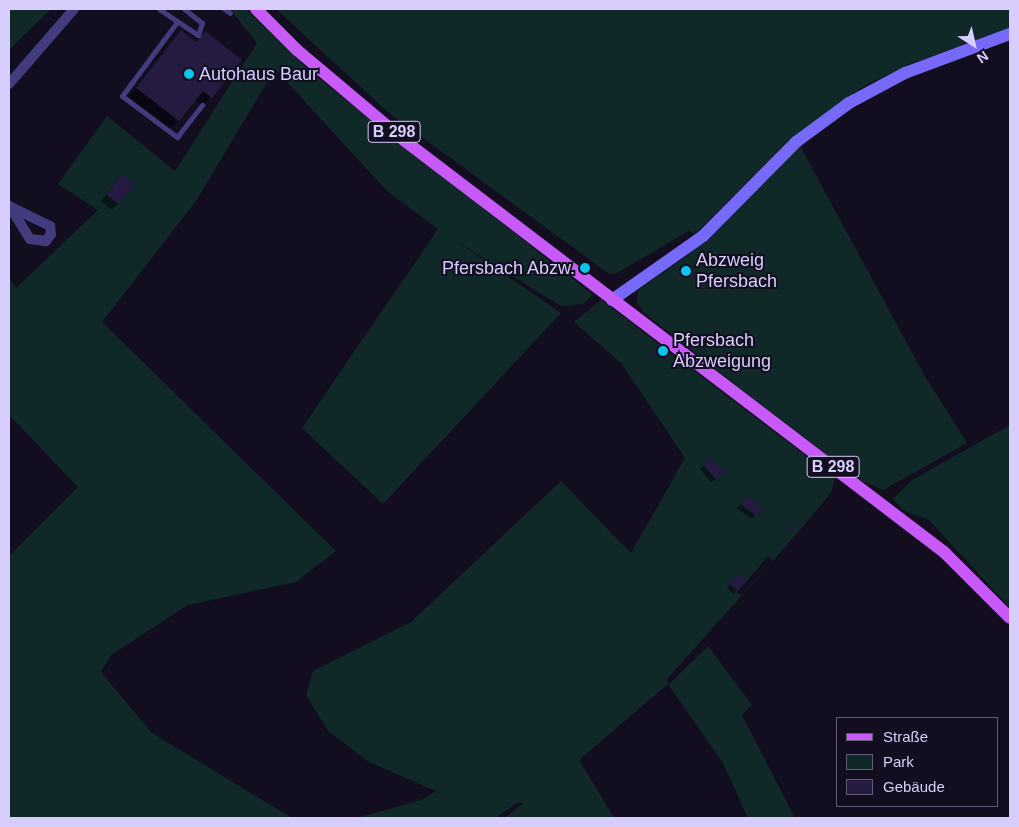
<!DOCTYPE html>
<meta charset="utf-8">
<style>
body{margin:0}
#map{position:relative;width:1019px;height:827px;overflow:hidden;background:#120e20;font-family:Arial,sans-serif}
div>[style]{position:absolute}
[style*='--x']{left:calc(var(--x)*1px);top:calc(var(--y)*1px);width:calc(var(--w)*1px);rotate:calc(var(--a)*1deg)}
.green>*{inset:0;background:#112829}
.shadow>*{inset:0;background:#0007;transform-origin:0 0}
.building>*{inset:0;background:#251a40;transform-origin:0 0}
.lane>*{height:5px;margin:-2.5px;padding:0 2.5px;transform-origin:2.5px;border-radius:2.5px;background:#423b7d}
.street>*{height:10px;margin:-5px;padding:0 5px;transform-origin:5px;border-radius:5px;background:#423b7d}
.secondary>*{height:12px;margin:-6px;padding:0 6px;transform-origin:6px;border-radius:6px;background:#776af9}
.primary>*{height:12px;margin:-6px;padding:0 6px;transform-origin:6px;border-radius:6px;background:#c85af8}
.dots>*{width:14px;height:14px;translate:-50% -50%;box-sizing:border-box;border:2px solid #120e20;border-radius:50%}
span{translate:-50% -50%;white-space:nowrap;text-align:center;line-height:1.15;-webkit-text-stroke:4px #120e20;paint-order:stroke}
.shield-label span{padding:1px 4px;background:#120e20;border:1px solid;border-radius:4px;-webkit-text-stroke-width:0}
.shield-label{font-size:16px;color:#d7cefd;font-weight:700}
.poi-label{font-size:18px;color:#d7cefd}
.left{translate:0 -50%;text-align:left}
.right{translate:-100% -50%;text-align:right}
.frame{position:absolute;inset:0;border:10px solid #d7cefd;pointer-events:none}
.legend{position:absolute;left:836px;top:717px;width:162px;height:90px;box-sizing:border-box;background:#120e20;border:1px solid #615b78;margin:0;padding:6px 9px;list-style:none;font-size:15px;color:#d7cefd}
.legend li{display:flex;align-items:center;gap:10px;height:25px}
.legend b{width:25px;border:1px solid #615b78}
.north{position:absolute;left:949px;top:20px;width:50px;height:50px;-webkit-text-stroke:4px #120e20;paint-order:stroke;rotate:145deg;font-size:14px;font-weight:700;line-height:20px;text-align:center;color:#d7cefd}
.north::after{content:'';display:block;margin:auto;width:18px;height:22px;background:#d7cefd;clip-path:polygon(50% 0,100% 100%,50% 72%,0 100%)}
</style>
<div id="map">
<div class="green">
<div style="clip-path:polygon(9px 9px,51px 9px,9px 50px)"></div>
<div style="clip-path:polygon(230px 9px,246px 9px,312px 73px,593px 295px,583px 304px,561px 306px,456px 241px,561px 313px,383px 504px,302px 428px,438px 229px,387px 191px,275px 69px,196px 201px,102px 322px,336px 551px,296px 582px,188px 605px,111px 655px,101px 672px,152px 733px,292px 818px,9px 818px,9px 556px,78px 487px,9px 415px,9px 277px,16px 288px,98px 210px,58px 184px,107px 116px,175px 171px,257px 43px)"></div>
<div style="clip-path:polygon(276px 9px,1010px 9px,1010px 28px,910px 64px,864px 86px,790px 139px,695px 234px,689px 231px,615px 274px,608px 273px,389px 113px)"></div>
<div style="clip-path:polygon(799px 144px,923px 373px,967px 443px,883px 490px,860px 480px,743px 391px,643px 312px,637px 302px,638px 290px,687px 256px)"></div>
<div style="clip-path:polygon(evenodd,601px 300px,835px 478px,831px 493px,787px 545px,666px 680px,669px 684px,708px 646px,752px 705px,742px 715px,795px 818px,748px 818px,723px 763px,668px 684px,579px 760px,614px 818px,505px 818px,524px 803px,518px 802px,496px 818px,357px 818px,421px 800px,436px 791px,369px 762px,328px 731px,306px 695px,313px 671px,411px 622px,561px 481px,631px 553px,685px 458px,621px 363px,574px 322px,601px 300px,768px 556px,773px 561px,742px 596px,737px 592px,768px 556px)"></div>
<div style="clip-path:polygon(1010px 425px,1010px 608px,929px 520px,904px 511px,893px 499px,912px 480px)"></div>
</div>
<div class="shadow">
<div style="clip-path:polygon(181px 32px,195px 42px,205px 33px,240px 60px,203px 106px,194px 99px,170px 129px,129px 97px)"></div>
<div style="clip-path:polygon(116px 181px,118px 204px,112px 210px,101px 201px)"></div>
<div style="left:711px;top:459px;width:18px;height:15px;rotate:49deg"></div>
<div style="clip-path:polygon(743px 501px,755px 515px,752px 519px,737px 508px)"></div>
<div style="clip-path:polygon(735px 579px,737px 590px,734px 594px,727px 588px)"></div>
</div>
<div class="building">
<div style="clip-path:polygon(181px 30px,196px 42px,205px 31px,242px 60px,212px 98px,203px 91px,179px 121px,136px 88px)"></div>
<div style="left:122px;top:174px;width:16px;height:26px;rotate:38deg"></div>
<div style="clip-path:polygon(654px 349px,659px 352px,656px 356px,652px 353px)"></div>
<div style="left:711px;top:457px;width:21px;height:11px;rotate:49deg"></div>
<div style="left:746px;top:496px;width:21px;height:10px;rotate:35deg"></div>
<div style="clip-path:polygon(789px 524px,794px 528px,791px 531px,786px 528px)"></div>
<div style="left:738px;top:573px;width:11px;height:14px;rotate:38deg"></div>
</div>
<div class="lane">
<div style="--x:159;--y:9;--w:47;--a:33.7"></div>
<div style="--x:198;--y:35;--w:13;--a:-72"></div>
<div style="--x:202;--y:23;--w:23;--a:-142"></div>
<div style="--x:224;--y:9;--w:7;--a:34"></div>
<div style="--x:177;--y:22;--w:92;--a:126.6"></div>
<div style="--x:122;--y:96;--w:69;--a:36.7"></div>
<div style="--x:177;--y:137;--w:41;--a:-52"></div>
</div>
<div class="street">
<div style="--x:9;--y:84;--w:99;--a:-49.1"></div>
<div style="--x:9;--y:206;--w:46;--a:26"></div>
<div style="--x:50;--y:226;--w:8;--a:83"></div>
<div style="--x:51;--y:234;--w:9;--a:126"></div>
<div style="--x:46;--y:241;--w:16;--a:-173"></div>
<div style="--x:30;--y:239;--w:39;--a:-122"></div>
</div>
<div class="secondary">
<div style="--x:612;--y:300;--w:111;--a:-35.1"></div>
<div style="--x:703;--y:236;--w:132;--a:-45.3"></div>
<div style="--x:796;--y:142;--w:66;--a:-36.3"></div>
<div style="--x:849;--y:103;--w:64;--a:-28.2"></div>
<div style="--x:905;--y:73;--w:112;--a:-20.4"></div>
</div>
<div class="primary">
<div style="--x:256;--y:9;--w:58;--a:45"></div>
<div style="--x:297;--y:50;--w:141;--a:40.1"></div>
<div style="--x:405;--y:141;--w:678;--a:37.33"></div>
<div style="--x:944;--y:552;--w:93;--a:45"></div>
</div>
<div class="dots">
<div style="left:189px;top:74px;background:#0ac6ed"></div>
<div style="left:585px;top:268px;background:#0ac6ed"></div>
<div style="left:686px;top:271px;background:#0ac6ed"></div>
<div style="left:663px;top:351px;background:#0ac6ed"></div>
</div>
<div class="shield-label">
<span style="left:394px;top:132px">B 298</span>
<span style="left:833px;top:467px">B 298</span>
</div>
<div class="poi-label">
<span class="left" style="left:199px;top:74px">Autohaus Baur</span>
<span class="left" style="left:696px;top:271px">Abzweig<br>Pfersbach</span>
<span class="right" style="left:575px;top:268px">Pfersbach Abzw.</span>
<span class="left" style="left:673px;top:351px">Pfersbach<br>Abzweigung</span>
</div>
<div class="frame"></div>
<ul class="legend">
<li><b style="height:6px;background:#c85af8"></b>Straße</li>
<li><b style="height:14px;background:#112829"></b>Park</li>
<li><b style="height:14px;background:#251a40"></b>Gebäude</li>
</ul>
<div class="north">N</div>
</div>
